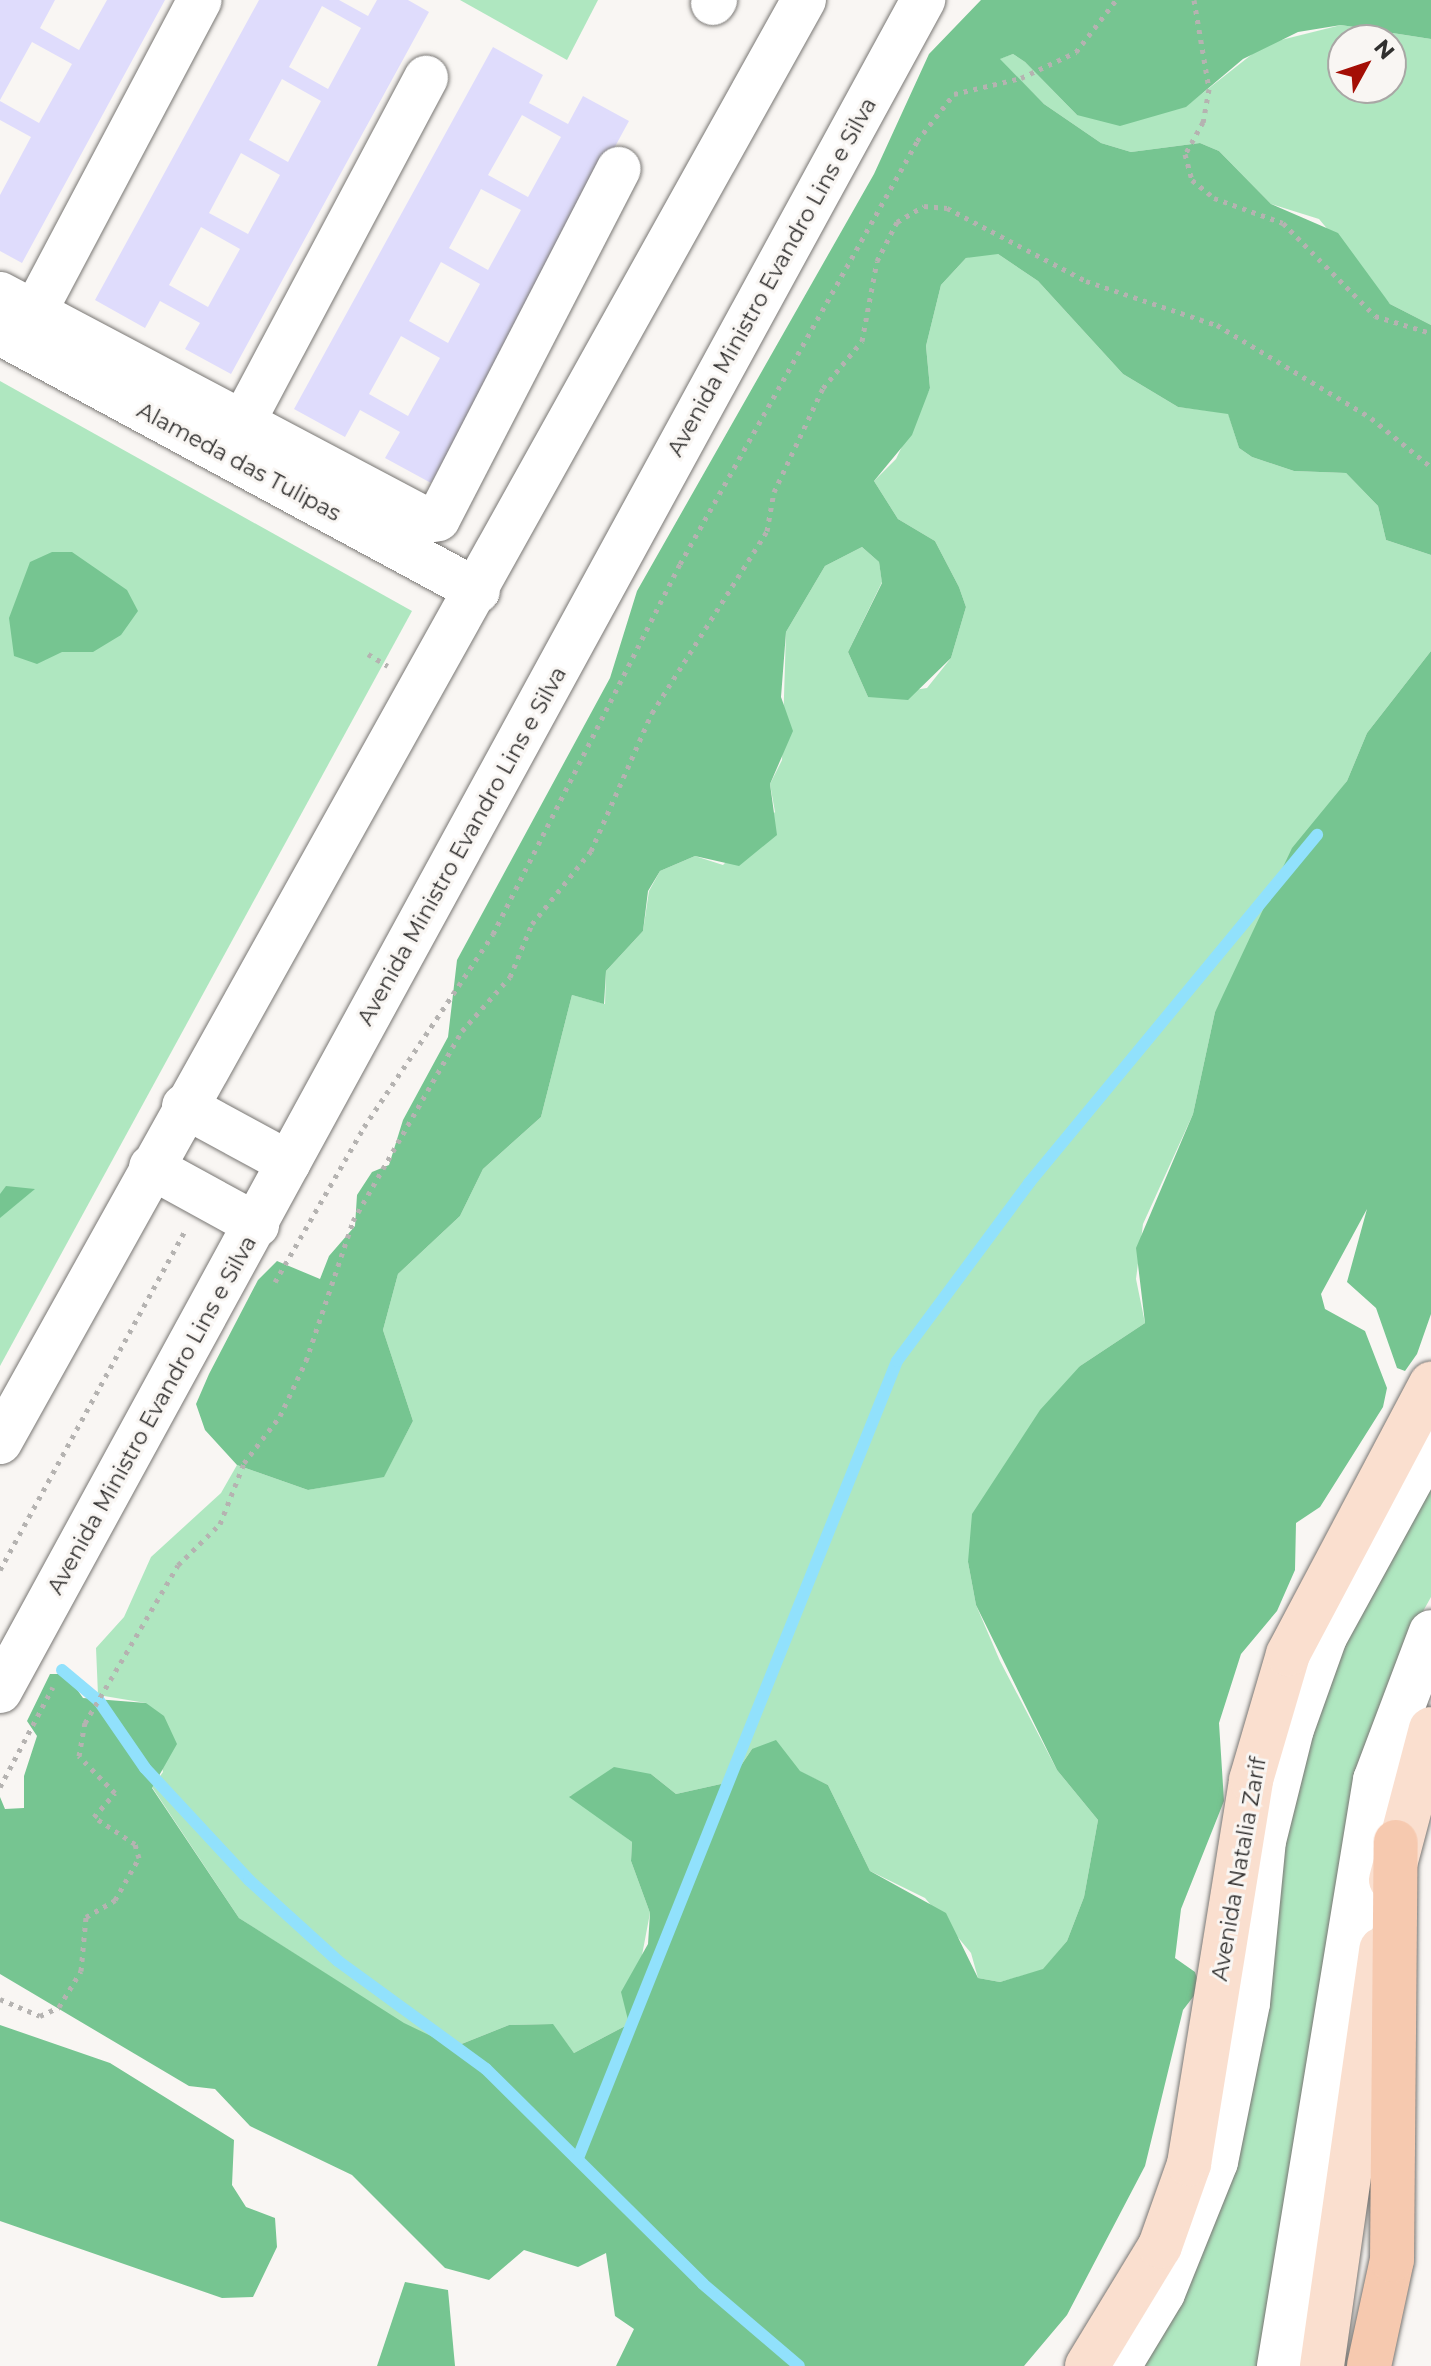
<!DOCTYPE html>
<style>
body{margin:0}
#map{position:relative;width:1431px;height:2366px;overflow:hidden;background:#f9f6f3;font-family:Montserrat,sans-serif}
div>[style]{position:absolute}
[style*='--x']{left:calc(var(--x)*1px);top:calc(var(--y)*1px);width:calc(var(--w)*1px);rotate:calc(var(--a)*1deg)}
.green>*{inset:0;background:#afe7c0}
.forest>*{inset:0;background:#76c591}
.stream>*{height:12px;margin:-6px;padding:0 6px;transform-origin:6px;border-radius:6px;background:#91e1fc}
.building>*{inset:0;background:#dfdcfc}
.path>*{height:5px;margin-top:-2.5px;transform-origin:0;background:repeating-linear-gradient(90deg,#b5b3b1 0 4px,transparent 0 10px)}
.roads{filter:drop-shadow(0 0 2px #797774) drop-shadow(0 0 2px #797774)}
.minor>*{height:44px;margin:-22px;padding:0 22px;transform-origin:22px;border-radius:22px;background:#fff}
.major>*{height:44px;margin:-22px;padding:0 22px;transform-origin:22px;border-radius:22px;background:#fadfcf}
.highway>*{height:44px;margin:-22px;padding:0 22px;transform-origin:22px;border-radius:22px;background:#f6c9af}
span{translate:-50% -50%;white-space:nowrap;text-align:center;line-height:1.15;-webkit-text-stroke:6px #f9f6f3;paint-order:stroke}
.street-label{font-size:22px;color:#31302f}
.north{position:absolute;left:1327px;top:24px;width:80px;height:80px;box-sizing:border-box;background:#f9f6f3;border:2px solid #a9a7a5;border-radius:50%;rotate:50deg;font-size:22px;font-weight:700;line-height:32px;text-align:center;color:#31302f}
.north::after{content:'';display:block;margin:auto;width:28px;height:36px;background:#a40e05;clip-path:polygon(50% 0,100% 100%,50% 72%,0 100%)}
</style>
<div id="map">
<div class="green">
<div style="clip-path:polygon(460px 0,598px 0,567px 60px)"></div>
<div style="clip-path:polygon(evenodd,1341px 25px,1431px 39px,1431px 325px,1390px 304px,1319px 219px,1271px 204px,1219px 151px,1200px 143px,1131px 152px,1101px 143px,1044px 104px,999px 59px,1013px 54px,1025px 62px,1077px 115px,1185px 107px,1265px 44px,1341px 25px,1343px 40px,1391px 40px,1391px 88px,1343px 88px,1343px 40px)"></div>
<div style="clip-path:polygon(983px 253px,998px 254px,1038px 281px,1123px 374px,1178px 407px,1228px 413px,1239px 448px,1252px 457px,1294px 471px,1346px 473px,1378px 506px,1386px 540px,1431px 555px,1431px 651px,1367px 733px,1347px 781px,1280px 873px,1274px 899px,1215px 1012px,1193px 1114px,1143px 1224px,1136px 1279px,1145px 1323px,1080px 1366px,968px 1562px,976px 1605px,1000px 1661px,1057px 1770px,1098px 1820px,1084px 1897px,1067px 1941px,1043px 1970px,1000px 1982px,978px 1978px,971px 1953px,925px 1898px,870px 1871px,828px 1785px,752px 1749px,730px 1782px,676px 1794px,651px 1774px,570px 1796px,632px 1842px,631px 1861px,650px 1913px,629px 2024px,574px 2053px,552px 2024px,509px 2025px,454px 2047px,404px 2024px,239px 1918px,152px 1787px,163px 1772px,146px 1703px,98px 1695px,96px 1648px,124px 1617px,151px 1557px,221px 1493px,237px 1465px,308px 1490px,384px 1476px,413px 1421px,383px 1330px,398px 1274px,460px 1216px,483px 1169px,541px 1117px,572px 995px,605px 1004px,606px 971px,643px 931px,649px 891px,660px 871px,695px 856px,723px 865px,775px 812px,770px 784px,782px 760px,786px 632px,825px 566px,862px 547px,879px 562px,882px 582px,848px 652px,868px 697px,927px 688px,951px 658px,966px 607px,959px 587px,935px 541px,898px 519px,874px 481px,896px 459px,930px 388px,926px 346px,941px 285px,966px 258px)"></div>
<div style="clip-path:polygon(0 381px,412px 611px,0 1366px)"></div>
<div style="clip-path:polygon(1431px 1457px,1431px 1597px,1411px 1633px,1263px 2366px,1137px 2366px,1314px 1686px)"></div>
</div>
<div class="forest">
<div style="clip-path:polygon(981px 0,1431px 0,1431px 39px,1341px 25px,1298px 32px,1243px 59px,1186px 107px,1120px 126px,1077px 115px,1025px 62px,1013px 54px,1000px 59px,1044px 104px,1101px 143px,1131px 152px,1200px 143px,1219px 151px,1271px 204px,1338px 233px,1390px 304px,1431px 325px,1431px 555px,1386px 540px,1378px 506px,1346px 473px,1294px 471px,1252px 457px,1239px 448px,1228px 414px,1178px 407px,1123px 374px,1038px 281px,998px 254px,966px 258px,941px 285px,926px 346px,930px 388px,912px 435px,874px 481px,898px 519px,935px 541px,959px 587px,966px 607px,951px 658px,908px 700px,868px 697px,848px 652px,882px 583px,879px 562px,862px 547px,825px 566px,786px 632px,781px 697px,793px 731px,770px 784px,777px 835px,739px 866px,695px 856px,660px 871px,648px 891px,643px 931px,606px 971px,604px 1004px,572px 995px,541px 1117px,483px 1169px,460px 1216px,398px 1274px,383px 1330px,413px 1421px,384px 1477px,308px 1490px,237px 1465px,205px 1430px,196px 1404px,209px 1374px,258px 1280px,277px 1261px,320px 1279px,329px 1256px,355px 1226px,357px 1195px,372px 1172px,389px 1165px,403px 1120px,448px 1037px,457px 960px,610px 678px,637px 591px,874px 174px,929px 54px)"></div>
<div style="clip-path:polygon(52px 552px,72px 552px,127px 590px,138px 611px,121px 635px,93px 652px,62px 652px,37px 664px,14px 656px,9px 618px,30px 562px)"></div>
<div style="clip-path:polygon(1431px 651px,1431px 1314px,1417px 1354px,1405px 1371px,1397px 1368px,1376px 1308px,1347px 1282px,1367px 1209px,1321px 1294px,1325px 1309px,1365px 1331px,1387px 1388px,1383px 1407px,1320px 1507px,1296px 1523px,1295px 1570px,1277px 1611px,1241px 1654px,1219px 1723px,1224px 1801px,1181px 1909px,1175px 1958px,1195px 1972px,1200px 1988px,1183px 2010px,1145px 2166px,1067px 2315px,1024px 2366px,616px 2366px,634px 2329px,615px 2316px,606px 2253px,578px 2267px,524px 2250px,489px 2280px,445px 2268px,352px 2175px,250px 2126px,215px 2089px,189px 2086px,0 1974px,0 1797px,5px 1809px,24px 1808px,24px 1776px,37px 1736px,27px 1721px,50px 1674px,66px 1674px,83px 1698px,146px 1703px,164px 1716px,177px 1744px,152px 1788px,239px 1918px,404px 2023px,454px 2047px,509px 2025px,553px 2024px,574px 2053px,629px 2024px,621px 1992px,648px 1944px,650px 1913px,631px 1861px,632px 1842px,569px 1797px,614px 1767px,651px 1774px,676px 1794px,730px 1782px,752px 1749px,776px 1740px,800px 1771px,828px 1785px,870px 1871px,946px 1913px,978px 1978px,1000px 1982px,1043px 1969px,1067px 1941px,1084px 1897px,1098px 1820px,1057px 1770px,976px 1605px,968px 1562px,972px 1514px,1040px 1410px,1080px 1366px,1145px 1323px,1136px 1248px,1193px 1114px,1215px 1012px,1292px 848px,1347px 781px,1367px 733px)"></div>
<div style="clip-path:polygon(6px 1186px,35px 1189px,0 1218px,0 1194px)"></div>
<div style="clip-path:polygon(0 2025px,110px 2063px,234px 2140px,232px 2185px,246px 2207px,275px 2218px,277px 2247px,253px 2297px,222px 2298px,0 2221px)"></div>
<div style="clip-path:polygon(405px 2282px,448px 2290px,455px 2366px,377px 2366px)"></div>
</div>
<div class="stream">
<div style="--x:62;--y:1670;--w:48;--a:40"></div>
<div style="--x:99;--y:1701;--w:81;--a:55.5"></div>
<div style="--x:145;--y:1768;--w:153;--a:47.1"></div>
<div style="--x:249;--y:1880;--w:120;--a:42.3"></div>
<div style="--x:338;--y:1961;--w:183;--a:36.1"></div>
<div style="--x:486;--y:2069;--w:305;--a:44.7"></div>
<div style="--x:703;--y:2284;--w:126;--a:40.5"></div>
<div style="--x:578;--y:2158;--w:858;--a:-68.19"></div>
<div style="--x:897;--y:1361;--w:222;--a:-53.4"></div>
<div style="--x:1029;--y:1183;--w:452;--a:-50.4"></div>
</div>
<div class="building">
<div style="clip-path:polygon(0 0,55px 0,40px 28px,79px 50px,107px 0,165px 0,22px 263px,0 251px,0 195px,31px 137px,0 120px,0 101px,39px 123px,72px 64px,32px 42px,0 100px)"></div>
<div style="clip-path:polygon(evenodd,259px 0,339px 0,368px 16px,377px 0,408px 0,429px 12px,231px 374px,185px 349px,200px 323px,160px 301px,145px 328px,95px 300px,259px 0,322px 6px,361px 28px,328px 89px,289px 67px,322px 6px,259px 0,282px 79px,321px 101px,288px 162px,249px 140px,282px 79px,259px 0,241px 153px,280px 175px,248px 234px,209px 213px,241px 153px,259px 0,201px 227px,240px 249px,208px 307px,169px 285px,201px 227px)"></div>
<div style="clip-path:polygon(evenodd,493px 47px,543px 75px,529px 103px,568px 124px,583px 96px,629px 121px,431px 483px,385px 458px,400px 432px,360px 410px,345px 437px,294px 409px,493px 47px,522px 115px,561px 137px,528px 197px,488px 175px,522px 115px,493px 47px,481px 189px,521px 210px,488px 270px,449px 248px,481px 189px,493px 47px,441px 262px,480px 284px,448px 343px,409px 321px,441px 262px,493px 47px,401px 336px,440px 358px,408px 416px,369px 394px,401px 336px)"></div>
</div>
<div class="path">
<div style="--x:1194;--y:0;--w:90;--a:80.4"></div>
<div style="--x:1209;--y:89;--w:34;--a:100"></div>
<div style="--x:1203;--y:122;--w:37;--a:119"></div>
<div style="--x:1185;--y:154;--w:27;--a:75"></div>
<div style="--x:1192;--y:180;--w:28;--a:39"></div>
<div style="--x:1214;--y:198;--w:73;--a:19.9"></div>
<div style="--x:1283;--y:223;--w:131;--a:45.3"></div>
<div style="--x:1375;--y:316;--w:59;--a:16.9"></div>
<div style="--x:368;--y:654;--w:23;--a:31"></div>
<div style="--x:275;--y:1282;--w:179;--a:-60.1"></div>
<div style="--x:364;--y:1127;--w:232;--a:-56.2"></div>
<div style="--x:493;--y:934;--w:415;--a:-63.2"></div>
<div style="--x:680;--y:564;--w:485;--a:-60.7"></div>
<div style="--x:917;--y:141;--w:60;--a:-51.8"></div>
<div style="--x:954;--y:94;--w:69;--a:-13.4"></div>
<div style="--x:1021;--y:78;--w:61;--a:-25.3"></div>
<div style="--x:1076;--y:52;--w:66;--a:-52.4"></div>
<div style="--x:0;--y:1570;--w:387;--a:-61.4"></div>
<div style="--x:0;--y:1787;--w:113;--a:-62.1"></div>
<div style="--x:0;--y:1999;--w:43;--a:23"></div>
<div style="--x:40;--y:2016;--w:21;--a:-25"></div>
<div style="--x:59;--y:2007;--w:42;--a:-58.6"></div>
<div style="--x:81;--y:1971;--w:54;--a:-84.7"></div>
<div style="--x:86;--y:1917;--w:34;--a:-30"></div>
<div style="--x:115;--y:1900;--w:48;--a:-60.3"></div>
<div style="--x:139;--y:1858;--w:15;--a:-106"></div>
<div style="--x:135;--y:1844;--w:49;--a:-146.6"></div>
<div style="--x:94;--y:1817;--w:32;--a:-49"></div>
<div style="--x:115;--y:1793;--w:52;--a:-134.2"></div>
<div style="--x:79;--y:1756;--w:34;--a:-80"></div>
<div style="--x:85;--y:1723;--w:183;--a:-59.5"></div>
<div style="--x:178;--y:1565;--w:59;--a:-44.3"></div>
<div style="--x:220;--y:1524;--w:66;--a:-68.5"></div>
<div style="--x:244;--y:1463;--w:59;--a:-52.5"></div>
<div style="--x:280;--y:1416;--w:61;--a:-64.7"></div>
<div style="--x:306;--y:1361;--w:148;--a:-71.4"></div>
<div style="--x:353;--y:1221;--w:219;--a:-60.2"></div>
<div style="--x:462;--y:1031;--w:72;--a:-48.4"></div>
<div style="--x:510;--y:977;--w:57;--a:-67.5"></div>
<div style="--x:532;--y:924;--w:94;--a:-51.1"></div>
<div style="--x:591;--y:851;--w:151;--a:-66.2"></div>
<div style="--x:652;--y:713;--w:215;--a:-57.7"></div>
<div style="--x:767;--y:531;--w:40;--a:-80"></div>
<div style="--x:774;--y:492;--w:115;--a:-64.8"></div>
<div style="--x:823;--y:388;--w:61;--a:-50.3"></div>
<div style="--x:862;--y:341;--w:81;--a:-79.4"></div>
<div style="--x:877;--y:261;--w:44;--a:-62.9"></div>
<div style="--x:897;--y:222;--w:31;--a:-31"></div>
<div style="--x:924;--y:206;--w:23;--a:5"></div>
<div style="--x:947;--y:208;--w:157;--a:27.7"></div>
<div style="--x:1086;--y:281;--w:138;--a:18.6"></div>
<div style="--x:1217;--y:325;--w:180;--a:31.1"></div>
<div style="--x:1371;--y:418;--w:77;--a:39.2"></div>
</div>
<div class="roads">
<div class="minor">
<div style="--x:713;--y:3;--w:4;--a:-56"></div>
<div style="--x:0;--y:294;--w:484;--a:27.9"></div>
<div style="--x:428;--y:521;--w:10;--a:-11"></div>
<div style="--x:438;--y:519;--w:394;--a:-62.7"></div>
<div style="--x:34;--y:313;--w:354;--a:-62.1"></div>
<div style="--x:0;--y:333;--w:543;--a:28.36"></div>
<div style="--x:243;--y:422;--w:390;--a:-62"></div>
<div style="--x:184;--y:1106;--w:119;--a:28.5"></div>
<div style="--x:151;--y:1167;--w:121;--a:28.7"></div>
<div style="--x:0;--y:1442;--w:1651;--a:-60.86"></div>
<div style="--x:0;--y:1691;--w:1927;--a:-61.37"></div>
<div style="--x:1119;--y:2366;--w:85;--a:-58.9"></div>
<div style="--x:1163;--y:2293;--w:141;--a:-68"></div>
<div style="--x:1216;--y:2162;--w:162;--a:-78.6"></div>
<div style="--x:1248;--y:2003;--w:163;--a:-84.4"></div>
<div style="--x:1264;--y:1841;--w:115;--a:-76"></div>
<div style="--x:1292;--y:1729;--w:98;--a:-70.3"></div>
<div style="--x:1325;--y:1637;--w:221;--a:-61.3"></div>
<div style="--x:1279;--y:2366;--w:594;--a:-80.7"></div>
<div style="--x:1375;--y:1780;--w:158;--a:-69.3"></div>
</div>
<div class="major">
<div style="--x:1391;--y:1880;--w:156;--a:-75.2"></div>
<div style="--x:1087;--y:2366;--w:140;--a:-58.7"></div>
<div style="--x:1160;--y:2246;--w:87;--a:-70.5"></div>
<div style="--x:1189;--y:2164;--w:389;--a:-80.8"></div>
<div style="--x:1251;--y:1780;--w:131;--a:-73.6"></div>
<div style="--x:1288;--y:1654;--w:306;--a:-62.1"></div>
<div style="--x:1322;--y:2366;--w:421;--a:-81.9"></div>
</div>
<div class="highway">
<div style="--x:1369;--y:2366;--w:108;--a:-77.8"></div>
<div style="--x:1392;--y:2260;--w:418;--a:-89.5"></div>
</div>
</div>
<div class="street-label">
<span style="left:772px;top:277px;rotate:-61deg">Avenida Ministro Evandro Lins e Silva</span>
<span style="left:239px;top:462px;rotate:28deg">Alameda das Tulipas</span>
<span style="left:462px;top:846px;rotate:-61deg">Avenida Ministro Evandro Lins e Silva</span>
<span style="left:152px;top:1415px;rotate:-61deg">Avenida Ministro Evandro Lins e Silva</span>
<span style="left:1239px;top:1869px;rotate:-80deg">Avenida Natalia Zarif</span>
</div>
<div class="north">N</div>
</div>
